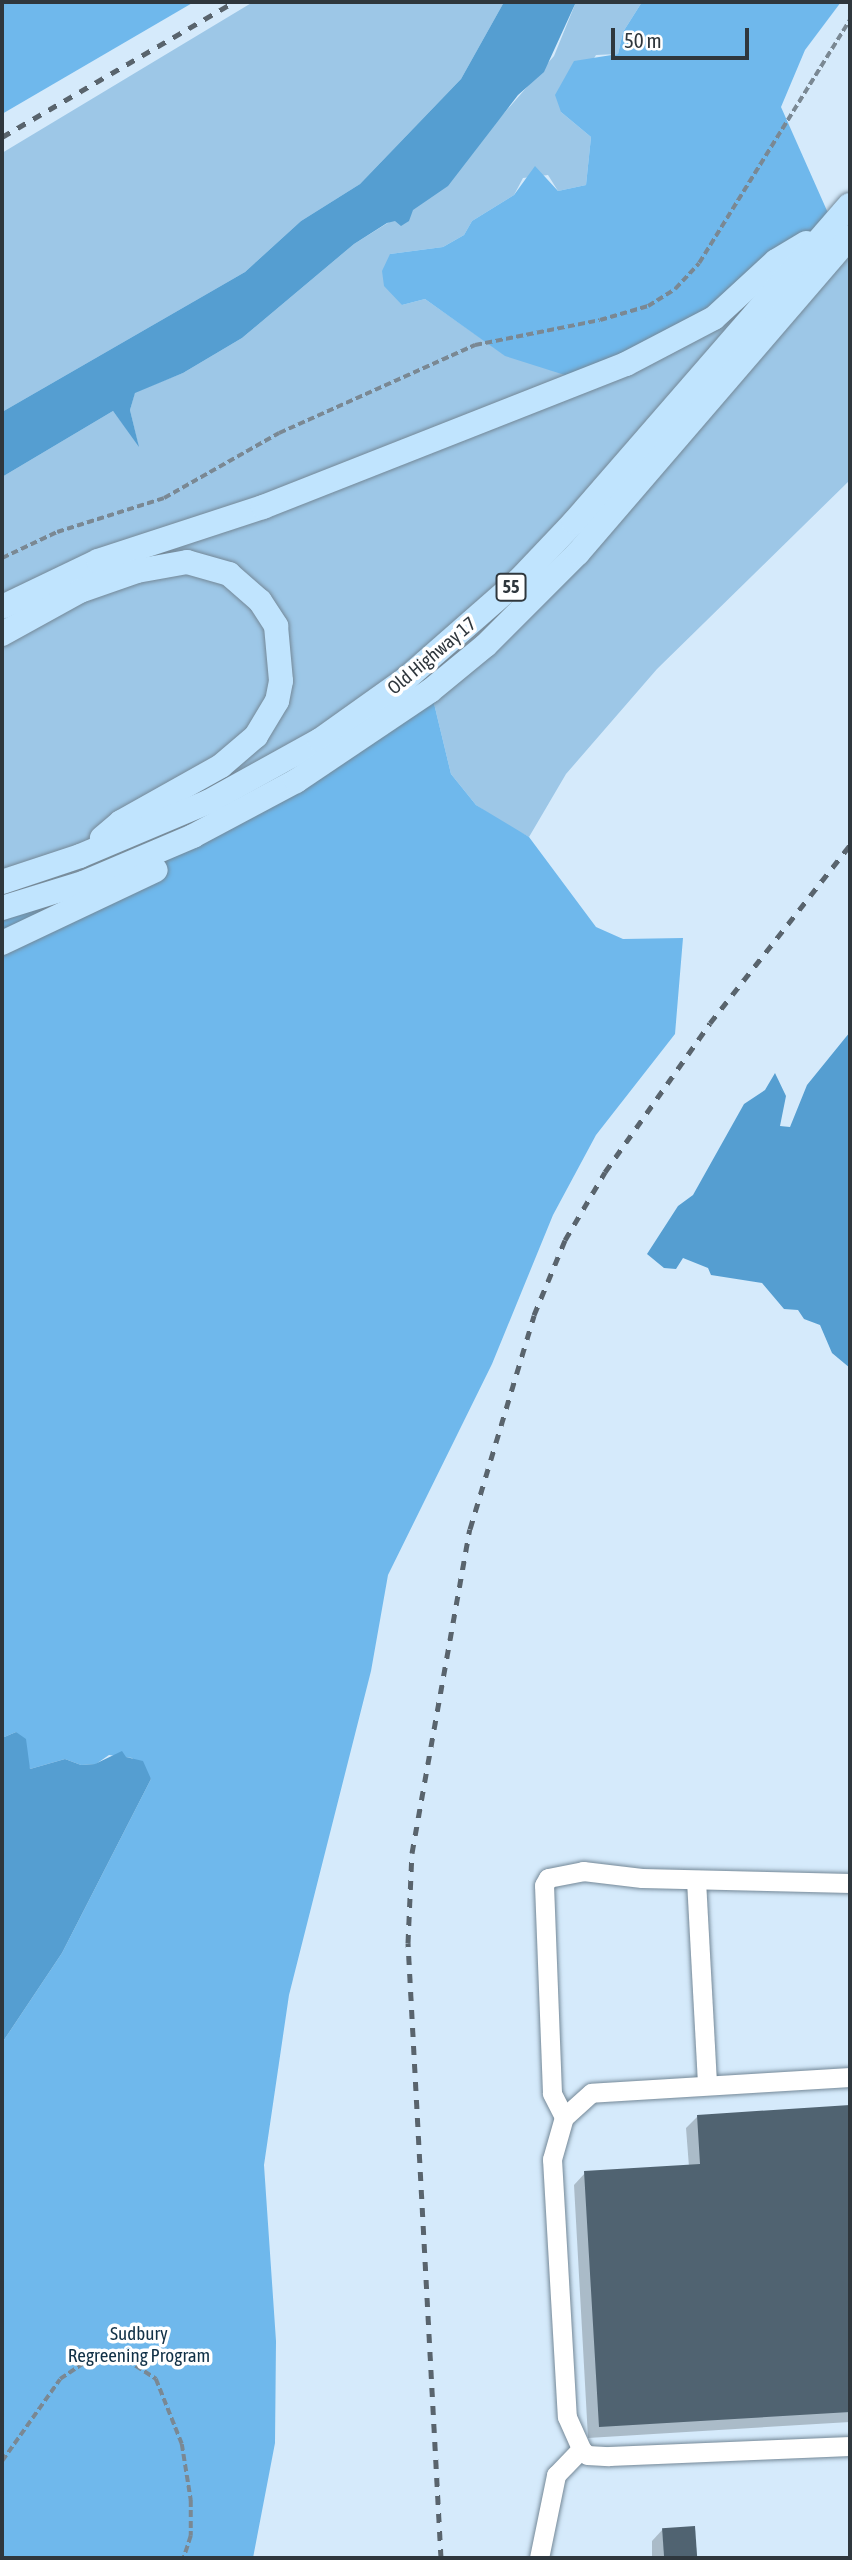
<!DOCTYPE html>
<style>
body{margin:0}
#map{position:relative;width:852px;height:2560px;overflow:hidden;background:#d5eafb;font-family:"Asap Condensed",sans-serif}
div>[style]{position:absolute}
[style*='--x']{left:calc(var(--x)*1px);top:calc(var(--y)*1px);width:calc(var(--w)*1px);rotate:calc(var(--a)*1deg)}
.green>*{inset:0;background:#9dc7e7}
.forest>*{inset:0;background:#6fb8ec}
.water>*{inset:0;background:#559ed1}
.shadow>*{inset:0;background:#0003}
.building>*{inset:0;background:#506371;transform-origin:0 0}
.path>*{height:3.5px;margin-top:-1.75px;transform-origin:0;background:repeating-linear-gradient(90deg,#7a8893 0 7px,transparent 0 10.5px)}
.roads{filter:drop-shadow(0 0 2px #748897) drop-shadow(0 0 2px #748897)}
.minor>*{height:19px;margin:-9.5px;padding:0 9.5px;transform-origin:9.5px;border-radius:9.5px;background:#fff}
.major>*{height:24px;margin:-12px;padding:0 12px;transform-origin:12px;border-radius:12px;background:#c0e4fe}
.rail>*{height:5px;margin-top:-2.5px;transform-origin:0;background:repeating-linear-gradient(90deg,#59646d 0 9px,transparent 0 18px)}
span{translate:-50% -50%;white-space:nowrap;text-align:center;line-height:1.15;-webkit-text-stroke:7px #fff;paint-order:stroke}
.shield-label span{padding:2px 5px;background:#fff;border:2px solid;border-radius:5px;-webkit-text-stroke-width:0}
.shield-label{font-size:18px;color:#2f373d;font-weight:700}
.street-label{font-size:19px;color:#2f373d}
.park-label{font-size:19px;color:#113147}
.frame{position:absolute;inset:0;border:4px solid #2f373d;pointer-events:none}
.scale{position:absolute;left:611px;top:28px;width:138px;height:32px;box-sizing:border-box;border:4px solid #2f373d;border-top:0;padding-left:9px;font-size:21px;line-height:24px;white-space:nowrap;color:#2f373d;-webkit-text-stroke:5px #fff;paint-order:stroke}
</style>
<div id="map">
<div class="green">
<div style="clip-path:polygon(253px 2px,504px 2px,461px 79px,360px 184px,301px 221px,245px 272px,2px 412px,2px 153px)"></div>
<div style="clip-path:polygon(576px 2px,642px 2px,623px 32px,618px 54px,596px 55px,561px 112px,591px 137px,586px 185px,558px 191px,548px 175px,523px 178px,514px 195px,472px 221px,464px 235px,443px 247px,390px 254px,402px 305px,425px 299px,506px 356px,822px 235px,464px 628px,256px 776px,2px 880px,2px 477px,113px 411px,138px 444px,130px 410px,135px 392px,183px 373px,242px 338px,354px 244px,447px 186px,478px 143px,554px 56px)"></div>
<div style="clip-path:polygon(850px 240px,850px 480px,657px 669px,566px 774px,529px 837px,506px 825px,476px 805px,451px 774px,431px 691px)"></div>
</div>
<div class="forest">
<div style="clip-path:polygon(2px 2px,194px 2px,2px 114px)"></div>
<div style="clip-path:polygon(642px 2px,841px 2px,805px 50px,781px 107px,832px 222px,746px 295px,590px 383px,505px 356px,425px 299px,402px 305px,384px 286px,382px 271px,390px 254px,443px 247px,464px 235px,472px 221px,514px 195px,535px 166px,558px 191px,586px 185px,591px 137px,561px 112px,555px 95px,574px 61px,618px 54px,623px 32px)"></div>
<div style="clip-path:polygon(431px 691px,451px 774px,476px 805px,529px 837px,596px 927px,623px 939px,683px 938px,675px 1034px,596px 1135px,553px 1215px,492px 1364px,388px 1575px,371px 1671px,289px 1995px,264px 2165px,276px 2341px,275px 2443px,253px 2558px,2px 2558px,2px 2043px,62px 1953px,151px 1779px,132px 1758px,109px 1755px,96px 1764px,81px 1765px,65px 1759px,30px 1769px,16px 1732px,2px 1738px,2px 909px,83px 885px)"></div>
</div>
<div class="water">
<div style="clip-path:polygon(504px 2px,576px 2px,544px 72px,518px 95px,448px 186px,413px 210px,409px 221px,401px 226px,395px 221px,387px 223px,354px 244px,242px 338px,183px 373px,135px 393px,130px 410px,139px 447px,113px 411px,2px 477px,2px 412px,245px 272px,301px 221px,360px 184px,461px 79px)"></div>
<div style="clip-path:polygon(850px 1032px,850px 1368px,832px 1353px,820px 1325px,804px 1319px,798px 1310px,784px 1309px,762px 1283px,711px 1275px,708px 1268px,683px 1258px,676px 1269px,664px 1268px,647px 1254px,678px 1206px,693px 1195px,744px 1104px,765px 1090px,775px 1073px,786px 1096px,780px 1126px,790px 1127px,807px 1085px)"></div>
<div style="clip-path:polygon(16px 1732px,26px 1739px,30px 1769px,65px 1759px,81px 1765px,95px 1764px,122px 1751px,126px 1757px,143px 1761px,151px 1779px,62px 1953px,2px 2043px,2px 1738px)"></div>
</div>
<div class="shadow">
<div style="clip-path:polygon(850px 2107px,850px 2422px,588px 2438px,574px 2185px,585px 2173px,689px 2167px,686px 2128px,698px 2116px)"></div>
<div style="clip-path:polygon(694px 2528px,695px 2558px,652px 2558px,652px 2541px,663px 2529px)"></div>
</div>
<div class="building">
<div style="clip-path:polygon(850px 2105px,850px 2412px,599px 2427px,584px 2171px,700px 2164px,697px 2115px)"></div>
<div style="left:695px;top:2526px;width:32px;height:33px;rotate:86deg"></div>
</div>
<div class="path">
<div style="--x:2;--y:558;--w:61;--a:-25.3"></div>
<div style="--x:57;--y:532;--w:112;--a:-17.6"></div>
<div style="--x:164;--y:498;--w:132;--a:-29.5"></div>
<div style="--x:279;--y:433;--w:215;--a:-24.2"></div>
<div style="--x:475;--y:345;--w:127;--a:-11.3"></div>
<div style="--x:600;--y:320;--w:50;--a:-16.3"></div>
<div style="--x:648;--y:306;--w:32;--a:-32"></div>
<div style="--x:675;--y:289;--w:35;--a:-47"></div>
<div style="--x:699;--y:263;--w:287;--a:-58.2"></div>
<div style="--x:2;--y:2461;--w:100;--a:-54.7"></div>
<div style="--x:60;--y:2379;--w:37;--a:-34"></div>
<div style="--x:91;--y:2358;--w:14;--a:-17"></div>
<div style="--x:104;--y:2354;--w:24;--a:15"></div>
<div style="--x:127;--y:2360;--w:35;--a:33"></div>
<div style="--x:156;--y:2379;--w:70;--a:68.2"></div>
<div style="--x:182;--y:2444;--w:57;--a:80.9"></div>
<div style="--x:191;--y:2500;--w:36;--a:90"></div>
<div style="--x:191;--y:2536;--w:23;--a:108"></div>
</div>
<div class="roads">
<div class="minor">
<div style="--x:696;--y:1880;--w:204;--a:86.9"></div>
<div style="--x:850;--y:2077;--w:259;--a:176.5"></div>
<div style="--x:591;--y:2093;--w:36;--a:138"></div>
<div style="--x:564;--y:2117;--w:44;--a:105.9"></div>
<div style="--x:552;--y:2159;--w:258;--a:86.7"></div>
<div style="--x:567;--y:2417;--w:35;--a:66"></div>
<div style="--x:581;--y:2449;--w:8;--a:45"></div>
<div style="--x:587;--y:2455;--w:22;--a:3"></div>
<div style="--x:609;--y:2456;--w:241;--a:-2.4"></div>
<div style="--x:564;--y:2117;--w:27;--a:-117"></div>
<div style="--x:552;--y:2093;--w:208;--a:-92.2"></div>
<div style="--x:544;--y:1885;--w:8;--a:-60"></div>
<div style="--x:548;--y:1878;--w:36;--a:-11"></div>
<div style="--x:583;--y:1871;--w:59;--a:6.8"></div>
<div style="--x:642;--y:1878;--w:208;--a:1.4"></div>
<div style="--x:539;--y:2558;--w:85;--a:-78.4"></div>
<div style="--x:556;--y:2475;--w:36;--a:-46"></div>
</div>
<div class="major">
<div style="--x:2;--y:607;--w:106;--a:-25.6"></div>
<div style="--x:98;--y:561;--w:174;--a:-18.1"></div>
<div style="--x:263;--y:507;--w:390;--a:-21.5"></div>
<div style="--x:626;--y:364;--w:99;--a:-27.6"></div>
<div style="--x:714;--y:318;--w:84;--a:-42.6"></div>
<div style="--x:776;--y:261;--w:35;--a:-31"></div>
<div style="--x:2;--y:634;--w:89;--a:-28.9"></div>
<div style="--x:80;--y:591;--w:60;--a:-19.3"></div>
<div style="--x:137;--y:571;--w:51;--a:-10.2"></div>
<div style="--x:187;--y:562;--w:44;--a:15.9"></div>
<div style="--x:229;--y:574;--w:41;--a:41.1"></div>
<div style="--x:260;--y:601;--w:30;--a:57"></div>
<div style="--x:276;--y:626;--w:55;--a:84.8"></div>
<div style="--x:281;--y:681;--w:20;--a:101"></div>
<div style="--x:277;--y:701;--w:41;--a:121"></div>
<div style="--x:256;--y:736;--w:46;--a:139.4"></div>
<div style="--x:221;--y:766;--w:115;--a:150.8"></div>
<div style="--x:121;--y:822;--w:25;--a:140"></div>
<div style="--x:2;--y:882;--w:82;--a:-18.4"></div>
<div style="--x:80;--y:856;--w:139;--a:-22.9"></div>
<div style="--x:208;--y:802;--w:128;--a:-29"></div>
<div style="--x:320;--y:740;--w:107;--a:-35.5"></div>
<div style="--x:407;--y:678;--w:149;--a:-41.2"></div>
<div style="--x:519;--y:580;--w:80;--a:-46.5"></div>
<div style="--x:574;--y:522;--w:420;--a:-49"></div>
<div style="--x:2;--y:908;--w:85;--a:-17.2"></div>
<div style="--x:83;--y:883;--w:120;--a:-23.1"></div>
<div style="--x:193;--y:836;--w:117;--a:-28.1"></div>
<div style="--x:296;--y:781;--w:161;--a:-33.9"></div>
<div style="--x:430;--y:691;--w:72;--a:-39.4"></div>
<div style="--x:486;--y:645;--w:130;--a:-45"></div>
<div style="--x:578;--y:553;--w:417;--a:-49.3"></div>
<div style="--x:2;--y:943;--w:170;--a:-25.4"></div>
</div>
</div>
<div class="rail">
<div style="--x:2;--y:137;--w:268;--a:-30.2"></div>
<div style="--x:441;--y:2558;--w:616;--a:-93.07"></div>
<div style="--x:408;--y:1943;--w:90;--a:-87.5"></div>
<div style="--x:412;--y:1853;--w:329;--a:-79.9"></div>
<div style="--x:470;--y:1529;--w:223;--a:-73.3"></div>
<div style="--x:534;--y:1315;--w:81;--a:-67.5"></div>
<div style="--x:565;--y:1240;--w:79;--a:-59.5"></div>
<div style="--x:605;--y:1172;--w:182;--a:-54.8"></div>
<div style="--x:710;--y:1023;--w:226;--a:-51.8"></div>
</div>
<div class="shield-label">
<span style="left:511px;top:587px">55</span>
</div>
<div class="street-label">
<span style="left:432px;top:656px;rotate:-40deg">Old Highway 17</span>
</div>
<div class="park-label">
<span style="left:139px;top:2345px">Sudbury<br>Regreening Program</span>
</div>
<div class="frame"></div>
<div class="scale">50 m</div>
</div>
